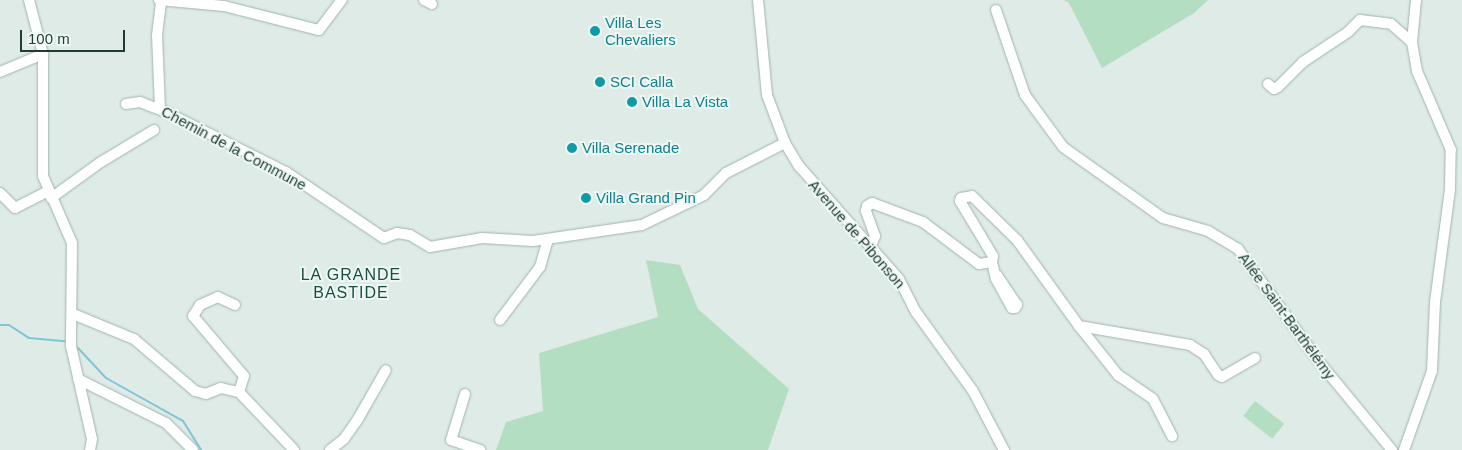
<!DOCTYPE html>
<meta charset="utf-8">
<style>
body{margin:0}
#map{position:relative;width:1462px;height:450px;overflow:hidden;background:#deebe6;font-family:Arial,sans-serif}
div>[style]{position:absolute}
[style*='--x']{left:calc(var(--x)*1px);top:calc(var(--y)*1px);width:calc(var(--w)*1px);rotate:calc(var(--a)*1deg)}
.green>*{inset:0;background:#b4dec1;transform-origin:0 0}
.stream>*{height:2px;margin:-1px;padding:0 1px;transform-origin:1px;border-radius:1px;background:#80c5d6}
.roads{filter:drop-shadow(0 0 1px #a1b3ad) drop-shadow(0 0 1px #a1b3ad)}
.minor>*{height:10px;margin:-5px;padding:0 5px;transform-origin:5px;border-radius:5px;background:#fff}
.dots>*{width:14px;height:14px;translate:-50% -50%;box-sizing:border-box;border:2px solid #eef7f3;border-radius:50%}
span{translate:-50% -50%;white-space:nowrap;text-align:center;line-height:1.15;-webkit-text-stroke:4px #eef7f3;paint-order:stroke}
.culture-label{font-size:15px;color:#0d838f}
.left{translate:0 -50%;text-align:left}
.street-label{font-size:15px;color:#1e3c35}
.neighbourhood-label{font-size:16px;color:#184f44;letter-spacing:1px}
.scale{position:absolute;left:20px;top:30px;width:105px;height:22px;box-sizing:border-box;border:2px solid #1e3c35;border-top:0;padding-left:6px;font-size:15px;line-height:18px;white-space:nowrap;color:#1e3c35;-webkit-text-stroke:4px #eef7f3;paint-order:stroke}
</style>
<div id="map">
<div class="green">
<div style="clip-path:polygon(1064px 0,1208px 0,1194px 13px,1102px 68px,1069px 3px)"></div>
<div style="clip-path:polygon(646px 260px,680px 265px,698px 309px,789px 389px,768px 450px,496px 450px,506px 422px,543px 411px,539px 353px,658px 317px)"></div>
<div style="left:1255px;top:401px;width:37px;height:19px;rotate:38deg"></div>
</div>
<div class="stream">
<div style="--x:0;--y:325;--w:9;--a:0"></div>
<div style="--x:9;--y:325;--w:24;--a:33"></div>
<div style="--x:29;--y:338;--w:36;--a:5"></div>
<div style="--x:78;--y:348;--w:41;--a:47"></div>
<div style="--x:106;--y:378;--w:88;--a:29.2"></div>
<div style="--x:183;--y:421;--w:34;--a:58"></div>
</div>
<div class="roads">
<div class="minor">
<div style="--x:29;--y:0;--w:56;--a:75.5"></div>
<div style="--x:43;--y:54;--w:122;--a:90"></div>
<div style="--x:43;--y:176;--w:73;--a:66.6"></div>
<div style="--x:72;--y:243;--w:103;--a:90.6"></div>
<div style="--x:71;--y:346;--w:95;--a:77.3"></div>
<div style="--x:92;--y:439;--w:11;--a:100"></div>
<div style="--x:159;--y:0;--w:65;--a:5.3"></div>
<div style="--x:224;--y:6;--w:98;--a:14.2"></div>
<div style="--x:319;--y:30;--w:38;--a:-53"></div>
<div style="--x:424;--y:0;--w:9;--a:27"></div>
<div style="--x:758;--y:0;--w:95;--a:84.6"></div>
<div style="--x:767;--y:95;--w:51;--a:69.4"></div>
<div style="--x:785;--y:143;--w:27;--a:59"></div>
<div style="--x:799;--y:166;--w:151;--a:48.5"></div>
<div style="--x:899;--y:279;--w:37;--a:63"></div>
<div style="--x:916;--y:312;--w:97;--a:54.2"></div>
<div style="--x:973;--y:391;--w:67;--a:62.3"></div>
<div style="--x:996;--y:10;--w:90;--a:71.2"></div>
<div style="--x:1025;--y:95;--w:64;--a:53.8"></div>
<div style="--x:1063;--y:147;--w:123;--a:35.4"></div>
<div style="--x:1163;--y:218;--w:47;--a:16.1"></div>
<div style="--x:1208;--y:231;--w:35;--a:31"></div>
<div style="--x:1238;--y:249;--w:140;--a:54.3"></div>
<div style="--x:1320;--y:363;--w:113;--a:50.4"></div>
<div style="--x:0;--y:72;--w:47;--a:-22.7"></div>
<div style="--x:1268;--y:84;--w:8;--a:40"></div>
<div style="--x:1274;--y:89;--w:4;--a:-27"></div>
<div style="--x:1278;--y:87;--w:35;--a:-45"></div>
<div style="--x:1303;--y:62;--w:54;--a:-33.7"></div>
<div style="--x:1348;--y:32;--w:17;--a:-45"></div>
<div style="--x:1360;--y:20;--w:31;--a:7"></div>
<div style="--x:1391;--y:24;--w:28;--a:41"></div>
<div style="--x:126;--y:104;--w:14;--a:-8"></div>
<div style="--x:140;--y:102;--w:26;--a:21"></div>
<div style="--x:164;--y:111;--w:136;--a:26.6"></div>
<div style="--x:286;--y:172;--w:118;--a:34"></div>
<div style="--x:384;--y:238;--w:14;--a:-21"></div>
<div style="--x:397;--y:233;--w:13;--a:9"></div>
<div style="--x:410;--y:235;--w:23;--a:31"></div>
<div style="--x:430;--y:247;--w:53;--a:-9.8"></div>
<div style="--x:482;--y:238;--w:51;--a:3.4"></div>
<div style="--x:533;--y:241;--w:110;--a:-8.4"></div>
<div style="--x:642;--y:225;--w:69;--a:-25.8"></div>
<div style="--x:704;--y:195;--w:31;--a:-45"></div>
<div style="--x:726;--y:173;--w:66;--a:-27"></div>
<div style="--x:160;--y:109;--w:74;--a:-92.3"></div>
<div style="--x:157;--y:35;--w:34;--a:-83"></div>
<div style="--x:0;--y:193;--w:21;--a:45"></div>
<div style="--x:15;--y:208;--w:38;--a:-27"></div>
<div style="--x:51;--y:198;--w:62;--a:-35.8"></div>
<div style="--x:101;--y:162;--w:62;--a:-31.1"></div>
<div style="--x:870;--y:248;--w:13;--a:-67"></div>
<div style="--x:875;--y:236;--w:27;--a:-110"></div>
<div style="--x:866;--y:211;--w:5;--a:-79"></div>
<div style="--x:867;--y:206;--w:6;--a:-31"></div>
<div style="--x:872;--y:203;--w:54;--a:20.4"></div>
<div style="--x:923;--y:222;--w:70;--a:36.9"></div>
<div style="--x:979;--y:264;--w:13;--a:-9"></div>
<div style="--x:992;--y:262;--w:6;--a:-81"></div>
<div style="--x:993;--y:256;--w:64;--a:-121"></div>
<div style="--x:960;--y:201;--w:3;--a:-72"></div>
<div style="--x:961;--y:198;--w:11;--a:-10"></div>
<div style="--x:972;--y:196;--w:63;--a:44.4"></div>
<div style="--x:1017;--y:240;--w:106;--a:54.2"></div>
<div style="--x:1079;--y:326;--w:113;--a:9.7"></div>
<div style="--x:1190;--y:345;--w:17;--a:33"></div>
<div style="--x:1204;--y:354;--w:25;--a:56"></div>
<div style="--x:1218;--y:375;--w:4;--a:27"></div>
<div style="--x:1222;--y:377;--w:38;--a:-30"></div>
<div style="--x:992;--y:262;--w:17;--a:77"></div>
<div style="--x:996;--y:279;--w:33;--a:61"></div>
<div style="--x:1012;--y:308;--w:3;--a:0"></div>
<div style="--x:1015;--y:308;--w:4;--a:-56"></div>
<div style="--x:1017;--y:305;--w:36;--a:-124"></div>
<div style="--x:235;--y:305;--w:19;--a:-155"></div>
<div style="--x:218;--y:297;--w:20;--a:156"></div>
<div style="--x:200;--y:305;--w:13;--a:122"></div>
<div style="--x:193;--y:316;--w:79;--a:49.6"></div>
<div style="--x:244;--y:376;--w:17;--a:107"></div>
<div style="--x:73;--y:314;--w:66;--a:22.3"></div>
<div style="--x:134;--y:339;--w:80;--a:40.4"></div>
<div style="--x:195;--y:391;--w:11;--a:15"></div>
<div style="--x:206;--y:394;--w:16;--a:-22"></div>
<div style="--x:221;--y:388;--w:18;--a:13"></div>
<div style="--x:239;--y:392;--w:80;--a:46.5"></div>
<div style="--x:500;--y:320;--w:66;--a:-53"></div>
<div style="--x:540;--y:267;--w:29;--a:-74"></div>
<div style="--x:1079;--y:326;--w:63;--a:51.5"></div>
<div style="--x:1118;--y:375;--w:42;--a:34.4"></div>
<div style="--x:1153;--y:399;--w:42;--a:62.8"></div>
<div style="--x:78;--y:379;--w:98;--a:26.6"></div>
<div style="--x:166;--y:423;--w:38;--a:45"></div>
<div style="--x:465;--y:394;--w:48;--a:106.9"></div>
<div style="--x:451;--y:440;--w:31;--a:19"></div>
<div style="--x:330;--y:450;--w:18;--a:-38"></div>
<div style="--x:344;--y:439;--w:24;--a:-55"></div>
<div style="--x:358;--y:419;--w:56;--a:-60.3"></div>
<div style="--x:1404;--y:450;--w:84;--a:-70.5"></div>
<div style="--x:1432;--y:371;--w:69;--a:-87.5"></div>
<div style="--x:1435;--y:302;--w:114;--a:-82.4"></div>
<div style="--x:1450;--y:189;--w:39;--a:-89"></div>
<div style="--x:1451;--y:150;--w:86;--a:-113.3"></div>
<div style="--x:1417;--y:71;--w:29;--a:-100"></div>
<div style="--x:1412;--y:42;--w:42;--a:-84.6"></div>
</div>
</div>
<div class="dots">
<div style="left:595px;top:31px;background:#0f9aa8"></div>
<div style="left:600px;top:82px;background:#0f9aa8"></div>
<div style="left:632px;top:102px;background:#0f9aa8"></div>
<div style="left:572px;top:148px;background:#0f9aa8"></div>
<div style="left:586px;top:198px;background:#0f9aa8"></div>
</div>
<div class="culture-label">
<span class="left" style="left:605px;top:31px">Villa Les<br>Chevaliers</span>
<span class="left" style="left:610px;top:82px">SCI Calla</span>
<span class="left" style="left:642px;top:102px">Villa La Vista</span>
<span class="left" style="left:582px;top:148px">Villa Serenade</span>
<span class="left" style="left:596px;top:198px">Villa Grand Pin</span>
</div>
<div class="street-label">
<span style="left:234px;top:148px;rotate:28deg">Chemin de la Commune</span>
<span style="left:857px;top:234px;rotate:49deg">Avenue de Pibonson</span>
<span style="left:1287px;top:316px;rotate:54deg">Allée Saint-Barthélémy</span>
</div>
<div class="neighbourhood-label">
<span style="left:351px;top:284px">LA GRANDE<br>BASTIDE</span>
</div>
<div class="scale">100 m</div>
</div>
